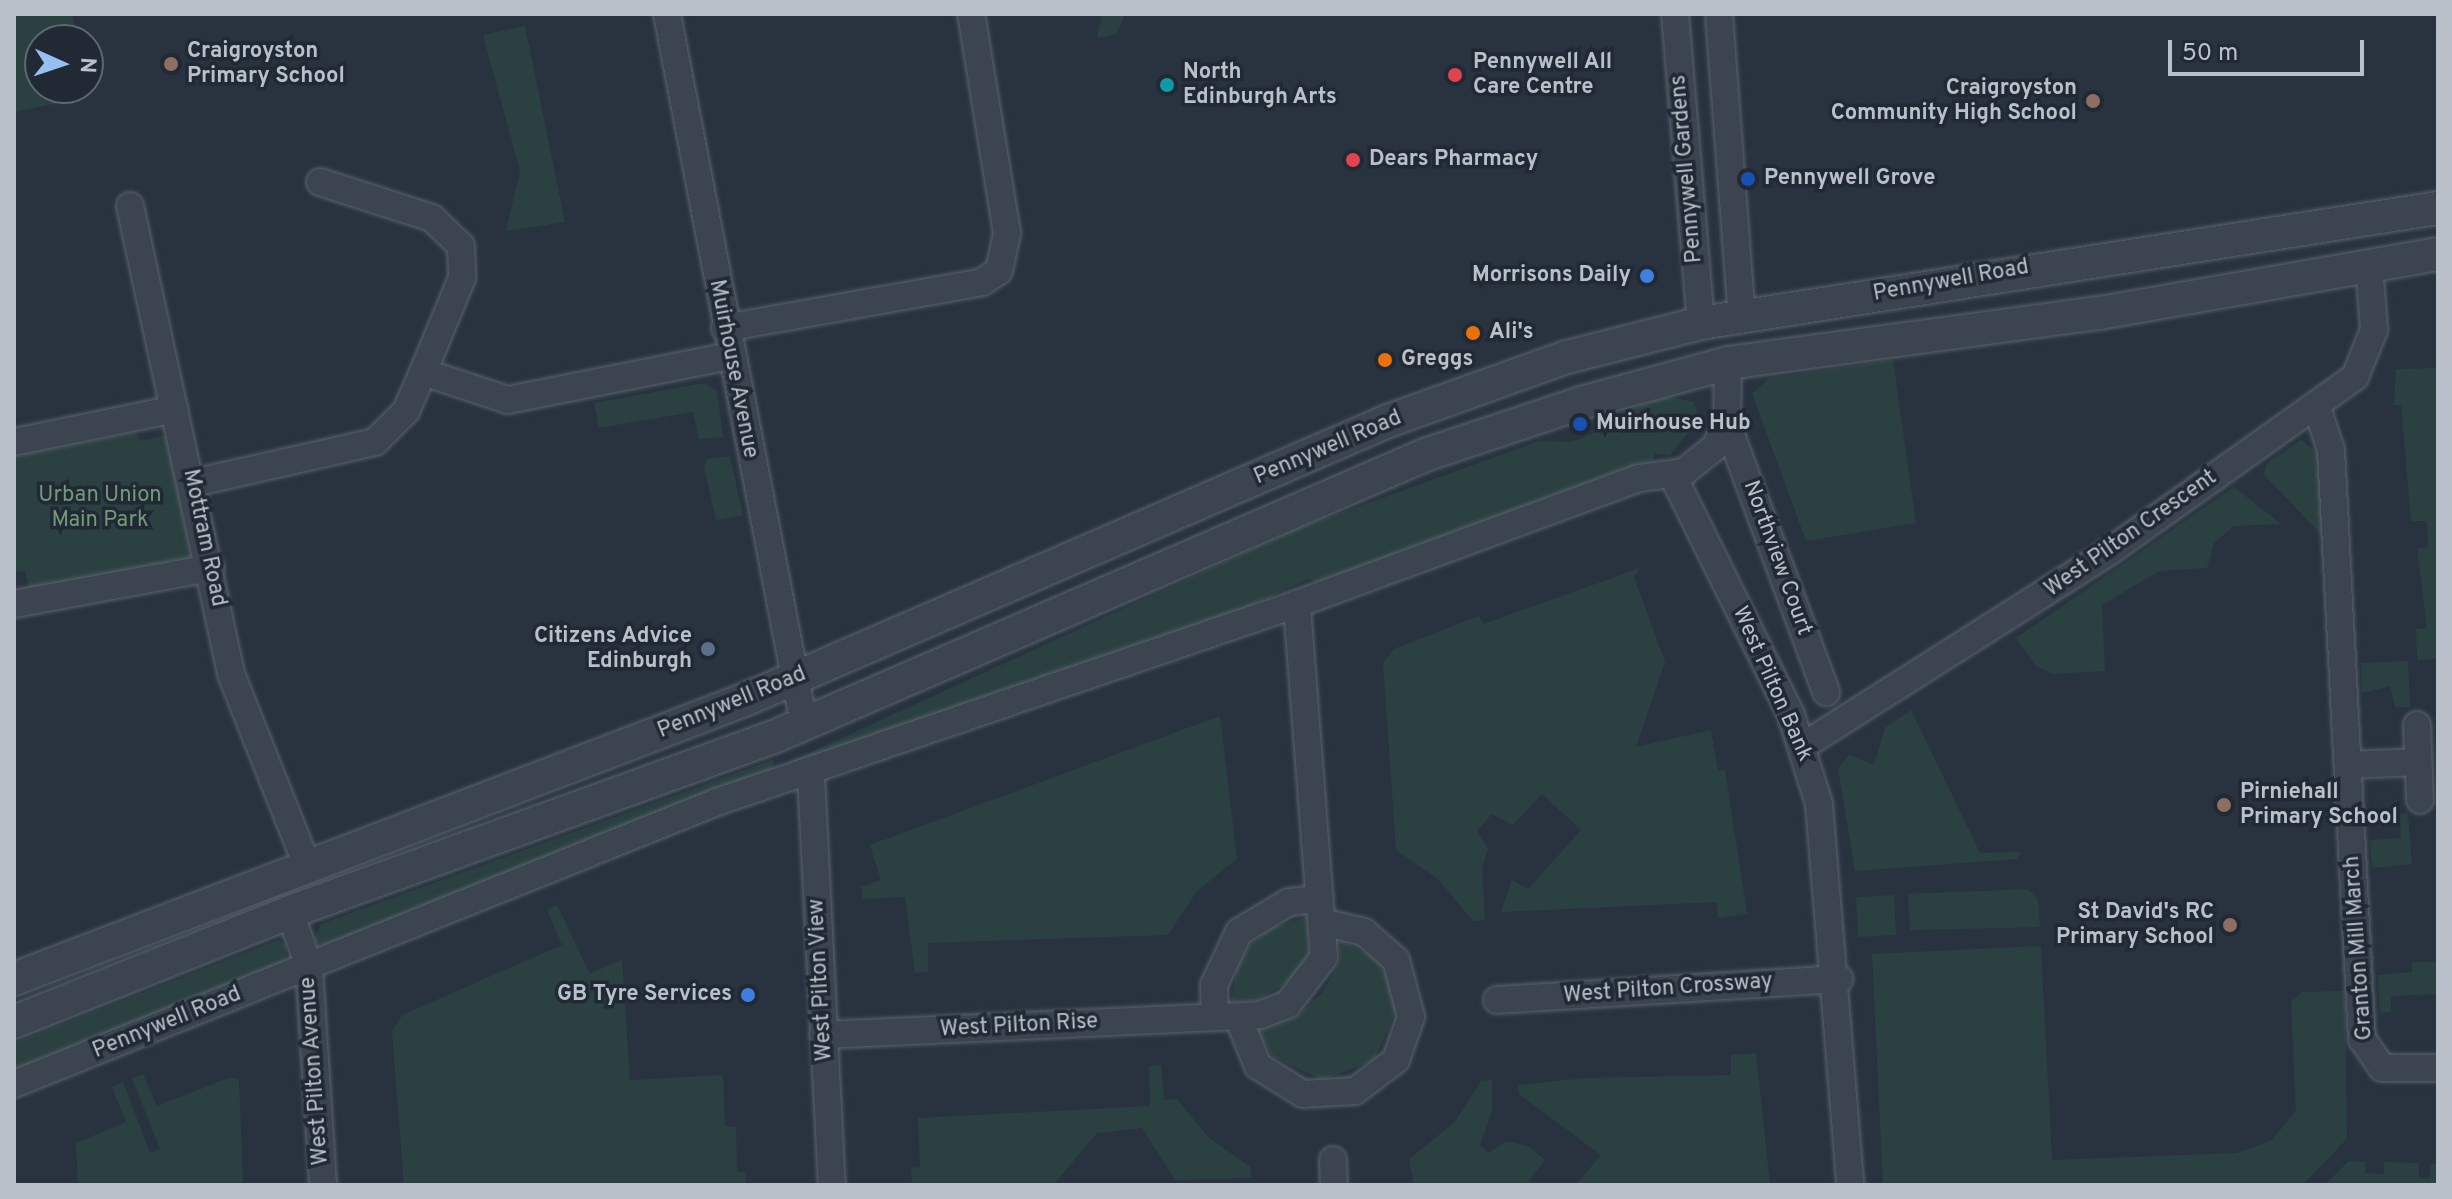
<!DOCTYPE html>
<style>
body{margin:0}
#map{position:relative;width:2452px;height:1199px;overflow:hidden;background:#28333f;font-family:Overpass,sans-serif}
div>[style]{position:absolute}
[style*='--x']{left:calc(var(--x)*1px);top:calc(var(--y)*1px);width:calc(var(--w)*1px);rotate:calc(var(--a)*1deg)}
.green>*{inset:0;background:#2b4141;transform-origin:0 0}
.roads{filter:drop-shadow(0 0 2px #5a636d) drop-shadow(0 0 2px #5a636d)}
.minor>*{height:26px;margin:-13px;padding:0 13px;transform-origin:13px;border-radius:13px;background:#3c454f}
.tertiary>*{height:32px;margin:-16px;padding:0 16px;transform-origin:16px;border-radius:16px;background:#3c454f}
.dots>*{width:22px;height:22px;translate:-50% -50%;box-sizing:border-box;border:4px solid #212a34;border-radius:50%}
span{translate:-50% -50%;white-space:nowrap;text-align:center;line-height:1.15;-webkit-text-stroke:7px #212a34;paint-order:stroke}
.poi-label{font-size:22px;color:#b9c0ca;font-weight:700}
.left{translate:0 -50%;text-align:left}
.right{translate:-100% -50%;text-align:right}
.street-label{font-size:22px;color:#b9c0ca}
.park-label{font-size:22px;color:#729978}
.frame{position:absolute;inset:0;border:16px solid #b9c0ca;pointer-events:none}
.north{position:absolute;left:24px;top:24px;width:80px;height:80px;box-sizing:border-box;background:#212a34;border:2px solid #5e6670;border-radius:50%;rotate:93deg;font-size:22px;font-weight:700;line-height:32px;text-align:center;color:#b9c0ca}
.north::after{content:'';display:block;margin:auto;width:28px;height:36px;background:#97bff0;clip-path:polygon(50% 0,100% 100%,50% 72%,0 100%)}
.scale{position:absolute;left:2168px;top:40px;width:196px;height:36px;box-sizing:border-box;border:4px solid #b9c0ca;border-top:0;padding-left:10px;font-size:24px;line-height:28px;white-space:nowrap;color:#b9c0ca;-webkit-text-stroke:6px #212a34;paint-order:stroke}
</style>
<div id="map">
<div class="green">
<div style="clip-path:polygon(14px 14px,72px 14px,77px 40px,40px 40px,40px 88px,86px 88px,88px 97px,14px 112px)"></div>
<div style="clip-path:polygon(1102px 14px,1125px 14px,1117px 34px,1097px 38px)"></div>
<div style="clip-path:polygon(525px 26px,565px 222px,506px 231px,520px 171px,483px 35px)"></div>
<div style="clip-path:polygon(1893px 360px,1916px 523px,1806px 541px,1752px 393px,1770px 378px)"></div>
<div style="clip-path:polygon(2438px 368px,2438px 659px,2417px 660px,2416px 629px,2427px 628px,2417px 548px,2428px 547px,2427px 521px,2411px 521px,2401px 405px,2394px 405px,2396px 369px)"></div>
<div style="clip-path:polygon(704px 383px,717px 391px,723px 437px,699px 439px,693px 412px,599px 428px,594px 403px)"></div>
<div style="clip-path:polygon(1666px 396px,1694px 402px,1699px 420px,1670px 455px,1655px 454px,1651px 463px,1322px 582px,1308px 579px,1188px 635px,793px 767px,790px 762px,1294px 530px,1539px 441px,1571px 442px,1592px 434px,1600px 420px)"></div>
<div style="clip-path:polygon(135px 432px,140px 441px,167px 435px,191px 560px,29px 589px,25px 571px,14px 572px,14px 456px)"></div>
<div style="clip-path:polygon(2301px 440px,2318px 453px,2322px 535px,2264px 475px,2267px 463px)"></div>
<div style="clip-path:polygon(730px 456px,743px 515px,716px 520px,704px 467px,707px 459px)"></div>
<div style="clip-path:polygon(2234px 487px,2281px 524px,2234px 526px,2214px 543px,2207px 568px,2159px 571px,2102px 605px,2105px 671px,2052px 674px,2036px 666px,2016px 638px)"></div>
<div style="clip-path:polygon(1640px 568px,1634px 577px,1665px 662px,1636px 747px,1711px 730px,1718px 771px,1725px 770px,1747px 913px,1718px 918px,1717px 902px,1501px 912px,1512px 880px,1528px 889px,1581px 830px,1542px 794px,1513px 825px,1492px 814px,1477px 831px,1488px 849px,1482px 868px,1485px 920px,1473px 921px,1438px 879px,1396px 850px,1383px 663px,1394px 649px,1479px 616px,1483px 624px)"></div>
<div style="clip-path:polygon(2408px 661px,2410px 707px,2395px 707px,2390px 686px,2362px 693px,2361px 663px)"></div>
<div style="clip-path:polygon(1911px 710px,1980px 853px,2022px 852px,2016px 859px,1855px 871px,1838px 768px,1850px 755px,1874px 765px,1885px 728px)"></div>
<div style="clip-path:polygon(1220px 716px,1237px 859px,1197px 891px,1168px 935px,928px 943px,928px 972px,915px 973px,905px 897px,863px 899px,861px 887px,881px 880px,870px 845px)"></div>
<div style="clip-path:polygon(774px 759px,772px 772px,554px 853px,328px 948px,314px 940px,321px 924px)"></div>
<div style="clip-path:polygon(2408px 813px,2412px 864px,2372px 868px,2370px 840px,2401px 838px,2400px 814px)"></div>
<div style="clip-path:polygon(2028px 889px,2038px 899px,2040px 927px,1910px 930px,1908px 894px)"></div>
<div style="left:1894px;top:895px;width:40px;height:38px;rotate:87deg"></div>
<div style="clip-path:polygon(557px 905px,590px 974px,622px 959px,630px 1080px,723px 1075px,725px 1126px,736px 1127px,737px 1172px,745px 1172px,746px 1185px,404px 1185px,392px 1032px,402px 1015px,562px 945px,547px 910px)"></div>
<div style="clip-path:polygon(1307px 917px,1309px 954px,1298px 975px,1257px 1001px,1231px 1002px,1238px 964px,1252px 943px,1271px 928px)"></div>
<div style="clip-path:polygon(1339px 939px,1376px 959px,1391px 982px,1396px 1011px,1374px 1060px,1323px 1080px,1273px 1057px,1257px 1031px,1296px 1017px,1322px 993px,1340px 961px)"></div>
<div style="clip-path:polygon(278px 940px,286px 945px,286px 964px,14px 1073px,14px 1043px)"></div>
<div style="clip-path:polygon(2041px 946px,2052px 1160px,2237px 1153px,2272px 1140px,2296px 1110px,2291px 1002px,2302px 992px,2345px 991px,2347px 1139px,2302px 1185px,1883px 1185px,1872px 954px)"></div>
<div style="clip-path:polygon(2412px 962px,2438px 962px,2438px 994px,2391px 996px,2391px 1012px,2380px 1013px,2378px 975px,2412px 972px)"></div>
<div style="clip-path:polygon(1756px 1053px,1770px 1185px,1576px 1185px,1601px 1155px,1519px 1094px,1518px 1085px,1586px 1078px,1731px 1075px,1731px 1055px)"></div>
<div style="clip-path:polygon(1161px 1065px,1164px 1100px,1177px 1099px,1208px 1137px,1250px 1167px,1251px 1178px,1175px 1180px,1142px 1128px,1097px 1133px,1053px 1185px,912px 1185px,911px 1168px,920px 1167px,918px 1118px,1150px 1106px,1149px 1066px)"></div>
<div style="clip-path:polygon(143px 1074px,157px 1106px,231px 1077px,239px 1080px,243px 1185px,78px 1185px,76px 1143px,126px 1122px,112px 1087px,123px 1082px,150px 1153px,160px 1149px,132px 1078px)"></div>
<div style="clip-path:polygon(1492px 1080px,1492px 1111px,1480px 1145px,1489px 1153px,1506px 1141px,1528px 1146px,1545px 1160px,1529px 1180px,1534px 1185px,1414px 1185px,1409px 1159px,1454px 1123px,1481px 1081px)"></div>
<div style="clip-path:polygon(2349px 1161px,2365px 1162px,2365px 1173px,2384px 1174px,2384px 1162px,2419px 1163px,2419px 1178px,2430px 1178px,2431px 1164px,2438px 1164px,2438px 1185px,2325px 1185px)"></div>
</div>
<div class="roads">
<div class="minor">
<div style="--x:667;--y:14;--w:723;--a:79.08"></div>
<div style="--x:1675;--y:14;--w:310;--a:85.2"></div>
<div style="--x:1719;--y:14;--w:304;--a:85.7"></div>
<div style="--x:320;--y:182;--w:118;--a:17.8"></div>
<div style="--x:432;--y:218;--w:40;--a:44"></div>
<div style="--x:461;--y:246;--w:32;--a:88"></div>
<div style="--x:462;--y:278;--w:102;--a:112.5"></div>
<div style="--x:130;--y:206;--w:479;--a:77.8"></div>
<div style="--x:231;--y:674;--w:202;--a:68.3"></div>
<div style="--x:725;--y:328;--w:261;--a:-10.1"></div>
<div style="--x:982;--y:282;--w:20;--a:-33"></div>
<div style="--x:999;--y:271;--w:39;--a:-78"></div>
<div style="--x:1007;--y:233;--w:222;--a:-99.3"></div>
<div style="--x:2316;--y:405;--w:47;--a:71.6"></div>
<div style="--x:2331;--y:450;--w:590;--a:86.99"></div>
<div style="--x:2362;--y:1039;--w:35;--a:55"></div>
<div style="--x:2382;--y:1068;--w:56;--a:0"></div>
<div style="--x:1727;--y:424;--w:286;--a:69.7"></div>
<div style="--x:14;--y:442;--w:164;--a:-11.6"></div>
<div style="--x:1673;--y:476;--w:267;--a:63.7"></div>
<div style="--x:1791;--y:715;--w:93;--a:72.5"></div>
<div style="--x:1819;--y:804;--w:382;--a:85.3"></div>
<div style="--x:193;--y:483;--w:187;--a:-12.7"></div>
<div style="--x:375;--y:442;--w:44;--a:-45"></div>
<div style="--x:406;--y:411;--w:43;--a:-66.4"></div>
<div style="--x:423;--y:372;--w:89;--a:18.2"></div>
<div style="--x:508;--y:400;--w:226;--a:-11.2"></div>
<div style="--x:14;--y:604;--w:200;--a:-10.4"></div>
<div style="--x:2417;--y:725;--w:75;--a:87.7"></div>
<div style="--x:1803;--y:746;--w:364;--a:-32.4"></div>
<div style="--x:2110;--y:551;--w:301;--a:-35.4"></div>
<div style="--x:2355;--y:377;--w:51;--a:-68"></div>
<div style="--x:2374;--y:330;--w:66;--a:-94.3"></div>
<div style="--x:2348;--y:765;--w:70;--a:-2.5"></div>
<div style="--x:811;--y:775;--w:411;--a:87.1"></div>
<div style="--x:290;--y:912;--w:58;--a:70.9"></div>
<div style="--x:309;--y:967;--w:218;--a:86.3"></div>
<div style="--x:1497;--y:1000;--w:343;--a:-3.5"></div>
<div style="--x:1215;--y:1017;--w:32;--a:-92"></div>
<div style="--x:1214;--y:985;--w:59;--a:-64.7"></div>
<div style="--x:1239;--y:932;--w:58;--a:-31"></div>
<div style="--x:1289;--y:902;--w:31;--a:-6"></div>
<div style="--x:1238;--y:1017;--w:53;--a:67.8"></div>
<div style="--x:1258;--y:1066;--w:53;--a:31.9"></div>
<div style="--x:1303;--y:1094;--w:52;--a:-3.3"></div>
<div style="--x:1355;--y:1091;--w:51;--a:-37.1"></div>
<div style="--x:1396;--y:1060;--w:46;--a:-70.8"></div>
<div style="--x:1411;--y:1017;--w:59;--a:-104.7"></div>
<div style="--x:1396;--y:960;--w:43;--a:-138.8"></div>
<div style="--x:1364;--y:932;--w:43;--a:-166.6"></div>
<div style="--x:823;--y:1035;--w:437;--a:-2.6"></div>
<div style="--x:1260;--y:1015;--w:30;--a:-21"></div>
<div style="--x:1288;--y:1004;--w:59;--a:-52.5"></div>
<div style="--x:1324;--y:957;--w:354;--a:-94.4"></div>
<div style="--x:14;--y:1084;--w:757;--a:-21.86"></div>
<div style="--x:717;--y:802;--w:613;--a:-18.85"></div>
<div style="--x:1297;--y:604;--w:364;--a:-20.2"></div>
<div style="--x:1639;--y:478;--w:45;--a:-7.6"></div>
<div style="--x:1684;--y:472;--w:40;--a:-39"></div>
<div style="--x:1715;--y:447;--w:26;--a:-62"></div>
<div style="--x:1727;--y:424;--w:61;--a:-89.1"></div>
<div style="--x:1333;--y:1160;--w:25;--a:88"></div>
</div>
<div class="tertiary">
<div style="--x:14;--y:979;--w:787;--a:-20.92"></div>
<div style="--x:749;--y:698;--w:696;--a:-23.44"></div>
<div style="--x:1388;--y:421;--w:190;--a:-19.7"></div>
<div style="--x:1567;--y:357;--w:138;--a:-14.2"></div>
<div style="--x:1701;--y:323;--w:746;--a:-8.87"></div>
<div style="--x:14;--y:1022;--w:297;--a:-21.7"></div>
<div style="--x:290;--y:912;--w:517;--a:-19.91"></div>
<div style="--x:776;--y:736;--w:707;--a:-23.41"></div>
<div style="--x:1425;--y:455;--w:164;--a:-18.4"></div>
<div style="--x:1581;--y:403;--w:152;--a:-15.2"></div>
<div style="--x:1728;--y:363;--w:375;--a:-7.7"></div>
<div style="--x:2100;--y:313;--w:343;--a:-9.9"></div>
</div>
</div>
<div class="dots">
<div style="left:171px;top:64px;background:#8d6e63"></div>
<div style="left:1455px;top:75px;background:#e0444e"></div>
<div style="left:1167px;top:85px;background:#0f9aa8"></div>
<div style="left:2093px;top:101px;background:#8d6e63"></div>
<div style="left:1353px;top:160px;background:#e0444e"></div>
<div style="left:1748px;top:179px;background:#1a4fb4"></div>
<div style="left:1647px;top:276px;background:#3f7fe0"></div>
<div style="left:1473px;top:333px;background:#e8710a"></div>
<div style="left:1385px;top:360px;background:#e8710a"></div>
<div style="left:1580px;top:424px;background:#1a4fb4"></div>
<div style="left:708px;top:649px;background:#5c6f8a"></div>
<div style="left:2224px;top:805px;background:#8d6e63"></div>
<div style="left:2230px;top:925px;background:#8d6e63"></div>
<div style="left:748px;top:995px;background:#3f7fe0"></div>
</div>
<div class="poi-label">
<span class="left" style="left:187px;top:64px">Craigroyston<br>Primary School</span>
<span class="left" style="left:1473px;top:75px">Pennywell All<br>Care Centre</span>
<span class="left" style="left:1183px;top:85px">North<br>Edinburgh Arts</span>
<span class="right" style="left:2077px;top:101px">Craigroyston<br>Community High School</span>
<span class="left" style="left:1369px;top:160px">Dears Pharmacy</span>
<span class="left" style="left:1764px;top:179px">Pennywell Grove</span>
<span class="right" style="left:1631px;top:276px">Morrisons Daily</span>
<span class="left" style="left:1489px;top:333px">Ali's</span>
<span class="left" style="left:1401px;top:360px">Greggs</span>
<span class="left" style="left:1596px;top:424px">Muirhouse Hub</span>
<span class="right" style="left:692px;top:649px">Citizens Advice<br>Edinburgh</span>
<span class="left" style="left:2240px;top:805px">Pirniehall<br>Primary School</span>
<span class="right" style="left:2214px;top:925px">St David's RC<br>Primary School</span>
<span class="right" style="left:732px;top:995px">GB Tyre Services</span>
</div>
<div class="street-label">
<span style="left:1687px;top:169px;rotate:-95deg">Pennywell Gardens</span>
<span style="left:1951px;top:281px;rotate:-10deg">Pennywell Road</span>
<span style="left:733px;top:369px;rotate:79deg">Muirhouse Avenue</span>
<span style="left:1328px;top:448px;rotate:-23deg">Pennywell Road</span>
<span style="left:2131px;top:534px;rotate:-35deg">West Pilton Crescent</span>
<span style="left:204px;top:538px;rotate:78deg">Mottram Road</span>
<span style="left:1777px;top:558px;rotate:70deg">Northview Court</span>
<span style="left:1772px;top:684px;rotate:66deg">West Pilton Bank</span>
<span style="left:732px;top:703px;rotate:-22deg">Pennywell Road</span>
<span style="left:2359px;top:948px;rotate:-94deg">Granton Mill March</span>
<span style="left:821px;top:980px;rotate:-93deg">West Pilton View</span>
<span style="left:1668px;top:989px;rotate:-4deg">West Pilton Crossway</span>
<span style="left:167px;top:1023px;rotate:-22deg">Pennywell Road</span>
<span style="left:1019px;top:1026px;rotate:-3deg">West Pilton Rise</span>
<span style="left:315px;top:1071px;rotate:-94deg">West Pilton Avenue</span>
</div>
<div class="park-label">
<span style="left:100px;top:508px">Urban Union<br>Main Park</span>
</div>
<div class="frame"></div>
<div class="north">N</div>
<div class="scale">50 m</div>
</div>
